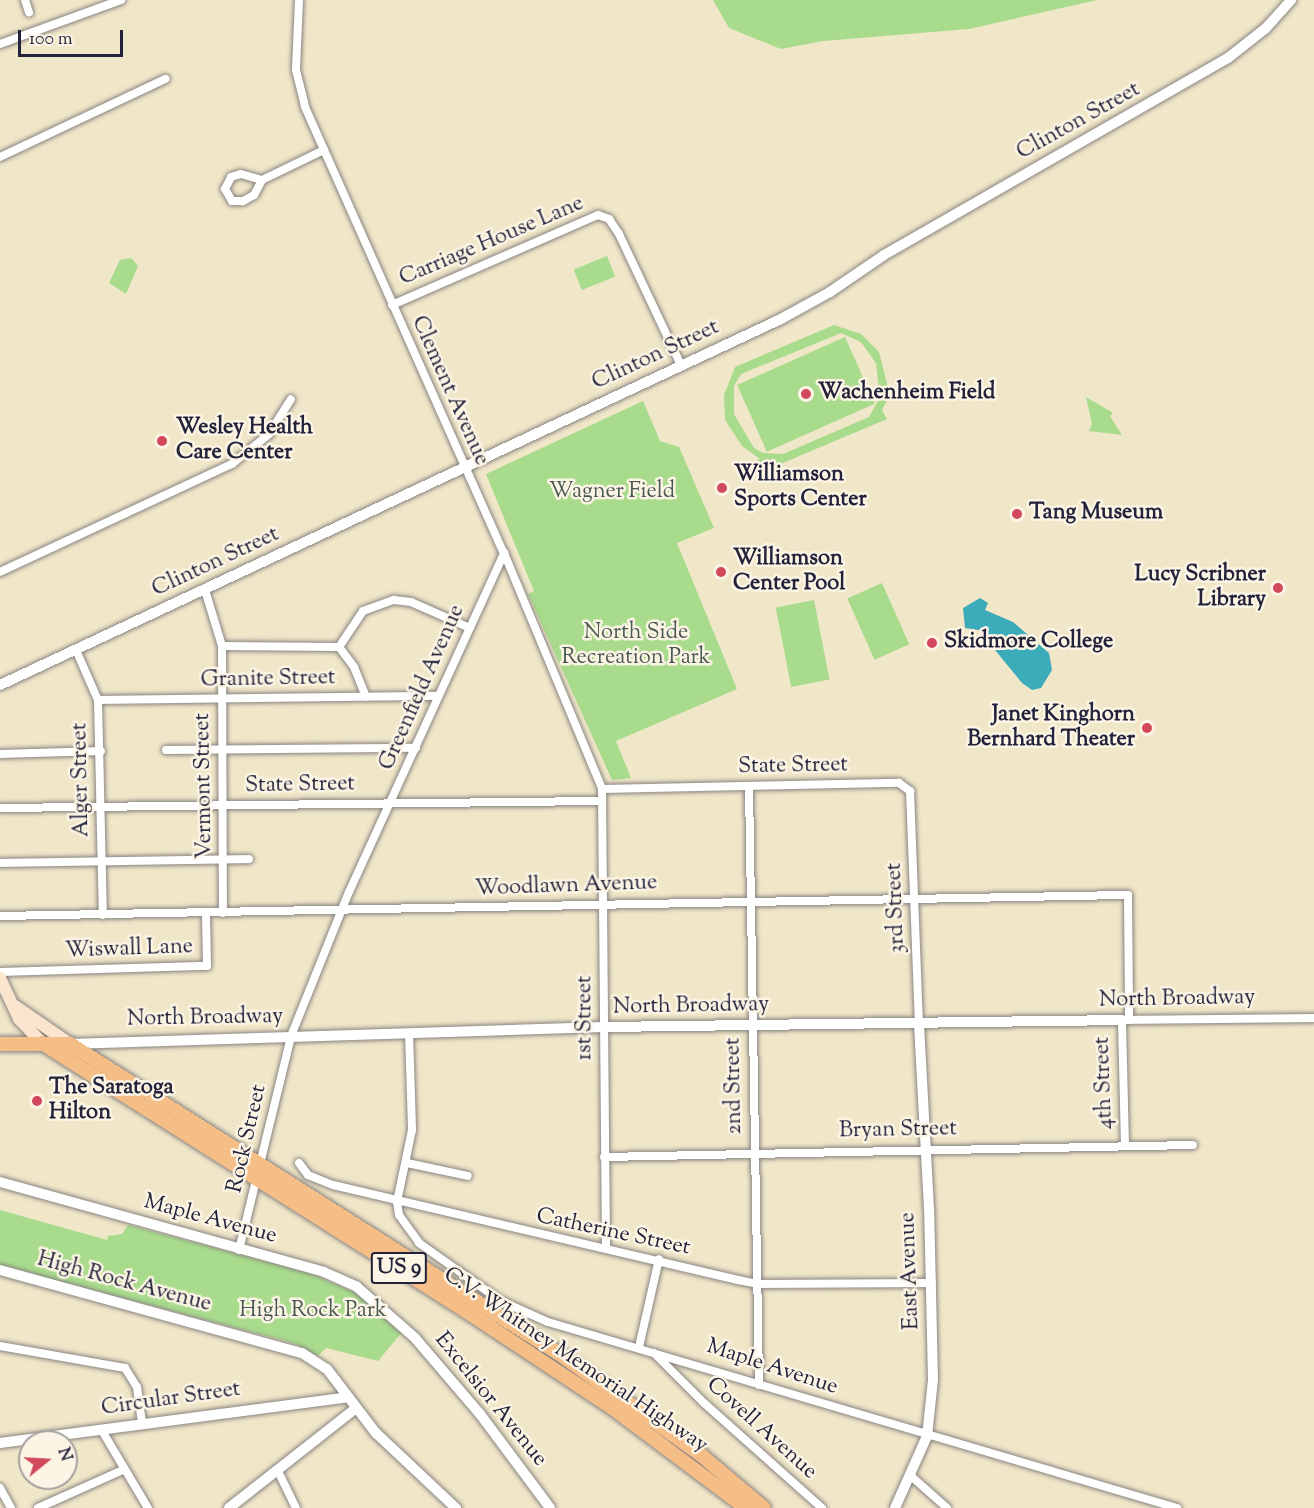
<!DOCTYPE html>
<style>
body{margin:0}
#map{position:relative;width:1314px;height:1508px;overflow:hidden;background:#f0e6c8;font-family:"Sorts Mill Goudy",serif}
div>[style]{position:absolute}
[style*='--x']{left:calc(var(--x)*1px);top:calc(var(--y)*1px);width:calc(var(--w)*1px);rotate:calc(var(--a)*1deg)}
.green>*{inset:0;background:#a8dc8c;transform-origin:0 0}
.water>*{inset:0;background:#3cabba}
.roads{filter:drop-shadow(0 0 2px #898482) drop-shadow(0 0 2px #898482)}
.minor>*{height:8px;margin:-4px;padding:0 4px;transform-origin:4px;border-radius:4px;background:#fff}
.tertiary>*{height:10px;margin:-5px;padding:0 5px;transform-origin:5px;border-radius:5px;background:#fff}
.secondary>*{height:12px;margin:-6px;padding:0 6px;transform-origin:6px;border-radius:6px;background:#fbe5cf}
.trunk>*{height:14px;margin:-7px;padding:0 7px;transform-origin:7px;border-radius:7px;background:#f6be87}
.dots>*{width:16px;height:16px;translate:-50% -50%;box-sizing:border-box;border:3px solid #fcf5e5;border-radius:50%}
span{translate:-50% -50%;white-space:nowrap;text-align:center;line-height:1.15;-webkit-text-stroke:5px #fcf5e5;paint-order:stroke}
.shield-label span{padding:2px 4px;background:#fcf5e5;border:2px solid;border-radius:4px;-webkit-text-stroke-width:0}
.shield-label{font-size:21px;color:#22223b;font-weight:700}
.street-label{font-size:22px;color:#22223b}
.poi-label{font-size:22px;color:#22223b;font-weight:700}
.left{translate:0 -50%;text-align:left}
.right{translate:-100% -50%;text-align:right}
.park-label{font-size:22px;color:#4a5a53}
.north{position:absolute;left:18px;top:1430px;width:60px;height:60px;box-sizing:border-box;background:#fcf5e5;border:2px solid #a5a1a1;border-radius:50%;rotate:72deg;font-size:16px;font-weight:700;line-height:24px;text-align:center;color:#22223b}
.north::after{content:'';display:block;margin:auto;width:21px;height:27px;background:#d1495b;clip-path:polygon(50% 0,100% 100%,50% 72%,0 100%)}
.scale{position:absolute;left:18px;top:30px;width:105px;height:27px;box-sizing:border-box;border:3px solid #22223b;border-top:0;padding-left:8px;font-size:18px;line-height:21px;white-space:nowrap;color:#22223b;-webkit-text-stroke:4px #fcf5e5;paint-order:stroke}
</style>
<div id="map">
<div class="green">
<div style="clip-path:polygon(713px 0,1097px 0,969px 29px,823px 41px,781px 49px,729px 28px)"></div>
<div style="left:607px;top:256px;width:22px;height:36px;rotate:68deg"></div>
<div style="clip-path:polygon(131px 258px,138px 266px,126px 294px,109px 283px,120px 260px)"></div>
<div style="clip-path:polygon(evenodd,834px 325px,861px 334px,879px 352px,890px 395px,882px 410px,887px 419px,752px 476px,748px 465px,760px 459px,742px 446px,725px 420px,724px 395px,735px 367px,834px 325px,841px 333px,861px 342px,876px 363px,880px 397px,869px 417px,783px 454px,763px 453px,754px 448px,734px 414px,734px 386px,741px 374px,841px 333px)"></div>
<div style="left:845px;top:337px;width:73px;height:118px;rotate:66deg"></div>
<div style="clip-path:polygon(1086px 397px,1113px 413px,1110px 416px,1122px 435px,1089px 431px,1092px 424px)"></div>
<div style="clip-path:polygon(643px 401px,660px 441px,679px 447px,714px 528px,677px 543px,737px 689px,616px 741px,631px 778px,612px 780px,528px 594px,534px 591px,486px 474px)"></div>
<div style="left:882px;top:583px;width:67px;height:38px;rotate:66deg"></div>
<div style="left:814px;top:600px;width:81px;height:39px;rotate:79deg"></div>
<div style="clip-path:polygon(0 1210px,107px 1240px,108px 1236px,122px 1234px,128px 1225px,310px 1273px,360px 1295px,403px 1331px,378px 1361px,326px 1348px,318px 1356px,293px 1343px,0 1266px)"></div>
</div>
<div class="water">
<div style="clip-path:polygon(980px 598px,988px 603px,985px 610px,1013px 622px,1049px 653px,1052px 670px,1041px 688px,1032px 690px,1022px 683px,995px 650px,985px 631px,965px 628px,963px 608px)"></div>
</div>
<div class="roads">
<div class="minor">
<div style="--x:25;--y:0;--w:13;--a:72"></div>
<div style="--x:299;--y:0;--w:70;--a:92.5"></div>
<div style="--x:296;--y:70;--w:38;--a:76"></div>
<div style="--x:305;--y:107;--w:488;--a:66"></div>
<div style="--x:504;--y:553;--w:256;--a:67.4"></div>
<div style="--x:602;--y:789;--w:458;--a:89.5"></div>
<div style="--x:0;--y:44;--w:129;--a:-20"></div>
<div style="--x:0;--y:157;--w:183;--a:-25.3"></div>
<div style="--x:241;--y:174;--w:22;--a:16"></div>
<div style="--x:262;--y:180;--w:17;--a:118"></div>
<div style="--x:254;--y:195;--w:13;--a:151"></div>
<div style="--x:243;--y:201;--w:11;--a:180"></div>
<div style="--x:232;--y:201;--w:14;--a:-120"></div>
<div style="--x:225;--y:189;--w:13;--a:-63"></div>
<div style="--x:231;--y:177;--w:10;--a:-17"></div>
<div style="--x:262;--y:180;--w:69;--a:-25.8"></div>
<div style="--x:392;--y:305;--w:225;--a:-23.6"></div>
<div style="--x:598;--y:215;--w:12;--a:20"></div>
<div style="--x:609;--y:219;--w:18;--a:56"></div>
<div style="--x:619;--y:234;--w:145;--a:64.7"></div>
<div style="--x:0;--y:572;--w:256;--a:-25"></div>
<div style="--x:232;--y:464;--w:48;--a:-39"></div>
<div style="--x:269;--y:434;--w:41;--a:-57.8"></div>
<div style="--x:205;--y:590;--w:59;--a:73.1"></div>
<div style="--x:222;--y:646;--w:267;--a:89.8"></div>
<div style="--x:222;--y:646;--w:117;--a:0.5"></div>
<div style="--x:339;--y:647;--w:25;--a:53"></div>
<div style="--x:354;--y:667;--w:32;--a:68"></div>
<div style="--x:339;--y:647;--w:43;--a:-56.3"></div>
<div style="--x:363;--y:611;--w:33;--a:-20"></div>
<div style="--x:394;--y:600;--w:17;--a:7"></div>
<div style="--x:411;--y:602;--w:64;--a:23.8"></div>
<div style="--x:76;--y:650;--w:55;--a:66.3"></div>
<div style="--x:98;--y:700;--w:215;--a:88.7"></div>
<div style="--x:98;--y:700;--w:340;--a:-0.7"></div>
<div style="--x:166;--y:750;--w:250;--a:-0.5"></div>
<div style="--x:0;--y:754;--w:101;--a:-1.7"></div>
<div style="--x:749;--y:786;--w:599;--a:89.04"></div>
<div style="--x:602;--y:789;--w:297;--a:-1.2"></div>
<div style="--x:899;--y:783;--w:14;--a:36"></div>
<div style="--x:910;--y:791;--w:234;--a:87.8"></div>
<div style="--x:0;--y:808;--w:601;--a:-0.67"></div>
<div style="--x:0;--y:863;--w:249;--a:-0.9"></div>
<div style="--x:0;--y:916;--w:1128;--a:-1.07"></div>
<div style="--x:1128;--y:895;--w:125;--a:89.5"></div>
<div style="--x:0;--y:972;--w:207;--a:-1.7"></div>
<div style="--x:207;--y:966;--w:53;--a:-91.1"></div>
<div style="--x:409;--y:1033;--w:97;--a:88.2"></div>
<div style="--x:412;--y:1130;--w:74;--a:101.8"></div>
<div style="--x:397;--y:1202;--w:13;--a:81"></div>
<div style="--x:399;--y:1215;--w:34;--a:54"></div>
<div style="--x:419;--y:1243;--w:100;--a:35.3"></div>
<div style="--x:501;--y:1301;--w:51;--a:24.1"></div>
<div style="--x:548;--y:1322;--w:656;--a:16.47"></div>
<div style="--x:1125;--y:1145;--w:125;--a:-91.4"></div>
<div style="--x:1122;--y:1020;--w:192;--a:-0.6"></div>
<div style="--x:604;--y:1157;--w:589;--a:-1.17"></div>
<div style="--x:299;--y:1163;--w:15;--a:53"></div>
<div style="--x:308;--y:1175;--w:27;--a:22"></div>
<div style="--x:333;--y:1185;--w:416;--a:13.2"></div>
<div style="--x:738;--y:1280;--w:20;--a:11"></div>
<div style="--x:758;--y:1284;--w:174;--a:-0.3"></div>
<div style="--x:407;--y:1163;--w:62;--a:12"></div>
<div style="--x:239;--y:1250;--w:220;--a:-76.3"></div>
<div style="--x:291;--y:1036;--w:155;--a:-68.1"></div>
<div style="--x:349;--y:892;--w:373;--a:-65.4"></div>
<div style="--x:0;--y:1346;--w:127;--a:10"></div>
<div style="--x:125;--y:1368;--w:22;--a:58"></div>
<div style="--x:137;--y:1387;--w:36;--a:82"></div>
<div style="--x:639;--y:1347;--w:90;--a:-77.2"></div>
<div style="--x:654;--y:1353;--w:71;--a:45"></div>
<div style="--x:704;--y:1403;--w:158;--a:41.7"></div>
<div style="--x:101;--y:1429;--w:92;--a:59.3"></div>
<div style="--x:277;--y:1469;--w:43;--a:64"></div>
<div style="--x:911;--y:1476;--w:48;--a:41.6"></div>
<div style="--x:0;--y:1488;--w:23;--a:61"></div>
<div style="--x:38;--y:1508;--w:95;--a:-24.1"></div>
</div>
<div class="tertiary">
<div style="--x:0;--y:685;--w:860;--a:-25.11"></div>
<div style="--x:779;--y:320;--w:58;--a:-28.8"></div>
<div style="--x:830;--y:292;--w:65;--a:-34.4"></div>
<div style="--x:884;--y:255;--w:396;--a:-29.8"></div>
<div style="--x:1228;--y:58;--w:48;--a:-38.3"></div>
<div style="--x:1266;--y:28;--w:38;--a:-48"></div>
<div style="--x:70;--y:1044;--w:534;--a:-1.82"></div>
<div style="--x:604;--y:1027;--w:518;--a:-0.77"></div>
<div style="--x:0;--y:1182;--w:336;--a:15.5"></div>
<div style="--x:324;--y:1272;--w:36;--a:24"></div>
<div style="--x:357;--y:1287;--w:77;--a:41.3"></div>
<div style="--x:415;--y:1338;--w:100;--a:49.5"></div>
<div style="--x:480;--y:1414;--w:117;--a:53.3"></div>
<div style="--x:0;--y:1270;--w:313;--a:15.4"></div>
<div style="--x:302;--y:1353;--w:30;--a:33"></div>
<div style="--x:327;--y:1369;--w:81;--a:52.6"></div>
<div style="--x:376;--y:1433;--w:110;--a:43.2"></div>
<div style="--x:0;--y:1443;--w:351;--a:-7.5"></div>
<div style="--x:229;--y:1508;--w:160;--a:-38.2"></div>
<div style="--x:895;--y:1508;--w:79;--a:-66"></div>
<div style="--x:927;--y:1436;--w:56;--a:-83.9"></div>
<div style="--x:933;--y:1380;--w:171;--a:-91.3"></div>
<div style="--x:929;--y:1209;--w:184;--a:-93.1"></div>
</div>
<div class="secondary">
<div style="--x:0;--y:978;--w:45;--a:65.1"></div>
<div style="--x:19;--y:1019;--w:33;--a:46"></div>
<div style="--x:15;--y:1006;--w:67;--a:34.6"></div>
</div>
<div class="trunk">
<div style="--x:42;--y:1043;--w:502;--a:32.3"></div>
<div style="--x:466;--y:1311;--w:178;--a:33.5"></div>
<div style="--x:614;--y:1409;--w:165;--a:36.9"></div>
<div style="--x:0;--y:1044;--w:70;--a:0"></div>
<div style="--x:70;--y:1044;--w:581;--a:32.35"></div>
<div style="--x:561;--y:1355;--w:172;--a:35.5"></div>
<div style="--x:701;--y:1455;--w:82;--a:40.1"></div>
</div>
</div>
<div class="dots">
<div style="left:806px;top:394px;background:#d1495b"></div>
<div style="left:162px;top:441px;background:#d1495b"></div>
<div style="left:722px;top:488px;background:#d1495b"></div>
<div style="left:1017px;top:514px;background:#d1495b"></div>
<div style="left:721px;top:572px;background:#d1495b"></div>
<div style="left:1278px;top:588px;background:#d1495b"></div>
<div style="left:932px;top:643px;background:#d1495b"></div>
<div style="left:1147px;top:728px;background:#d1495b"></div>
<div style="left:37px;top:1101px;background:#d1495b"></div>
</div>
<div class="shield-label">
<span style="left:399px;top:1268px">US 9</span>
</div>
<div class="street-label">
<span style="left:1079px;top:122px;rotate:-29deg">Clinton Street</span>
<span style="left:492px;top:242px;rotate:-23deg">Carriage House Lane</span>
<span style="left:656px;top:356px;rotate:-25deg">Clinton Street</span>
<span style="left:449px;top:391px;rotate:66deg">Clement Avenue</span>
<span style="left:216px;top:563px;rotate:-25deg">Clinton Street</span>
<span style="left:268px;top:680px;rotate:-1deg">Granite Street</span>
<span style="left:423px;top:688px;rotate:-66deg">Greenfield Avenue</span>
<span style="left:793px;top:767px;rotate:-1deg">State Street</span>
<span style="left:82px;top:780px;rotate:-91deg">Alger Street</span>
<span style="left:205px;top:786px;rotate:-91deg">Vermont Street</span>
<span style="left:300px;top:786px;rotate:-1deg">State Street</span>
<span style="left:566px;top:887px;rotate:-2deg">Woodlawn Avenue</span>
<span style="left:897px;top:908px;rotate:-92deg">3rd Street</span>
<span style="left:129px;top:950px;rotate:-2deg">Wiswall Lane</span>
<span style="left:1177px;top:1000px;rotate:-1deg">North Broadway</span>
<span style="left:691px;top:1007px;rotate:-1deg">North Broadway</span>
<span style="left:586px;top:1018px;rotate:-90deg">1st Street</span>
<span style="left:205px;top:1019px;rotate:-1deg">North Broadway</span>
<span style="left:1105px;top:1083px;rotate:-92deg">4th Street</span>
<span style="left:735px;top:1086px;rotate:-91deg">2nd Street</span>
<span style="left:898px;top:1131px;rotate:-1deg">Bryan Street</span>
<span style="left:248px;top:1139px;rotate:-77deg">Rock Street</span>
<span style="left:210px;top:1220px;rotate:15deg">Maple Avenue</span>
<span style="left:613px;top:1233px;rotate:12deg">Catherine Street</span>
<span style="left:911px;top:1271px;rotate:-92deg">East Avenue</span>
<span style="left:124px;top:1283px;rotate:15deg">High Rock Avenue</span>
<span style="left:575px;top:1361px;rotate:34deg">C.V. Whitney Memorial Highway</span>
<span style="left:772px;top:1368px;rotate:18deg">Maple Avenue</span>
<span style="left:171px;top:1400px;rotate:-8deg">Circular Street</span>
<span style="left:490px;top:1400px;rotate:51deg">Excelsior Avenue</span>
<span style="left:761px;top:1429px;rotate:42deg">Covell Avenue</span>
</div>
<div class="poi-label">
<span class="left" style="left:818px;top:394px">Wachenheim Field</span>
<span class="left" style="left:176px;top:441px">Wesley Health<br>Care Center</span>
<span class="left" style="left:734px;top:488px">Williamson<br>Sports Center</span>
<span class="left" style="left:1029px;top:514px">Tang Museum</span>
<span class="left" style="left:733px;top:572px">Williamson<br>Center Pool</span>
<span class="right" style="left:1266px;top:588px">Lucy Scribner<br>Library</span>
<span class="left" style="left:944px;top:643px">Skidmore College</span>
<span class="right" style="left:1135px;top:728px">Janet Kinghorn<br>Bernhard Theater</span>
<span class="left" style="left:49px;top:1101px">The Saratoga<br>Hilton</span>
</div>
<div class="park-label">
<span style="left:612px;top:493px">Wagner Field</span>
<span style="left:636px;top:646px">North Side<br>Recreation Park</span>
<span style="left:313px;top:1312px">High Rock Park</span>
</div>
<div class="north">N</div>
<div class="scale">100 m</div>
</div>
